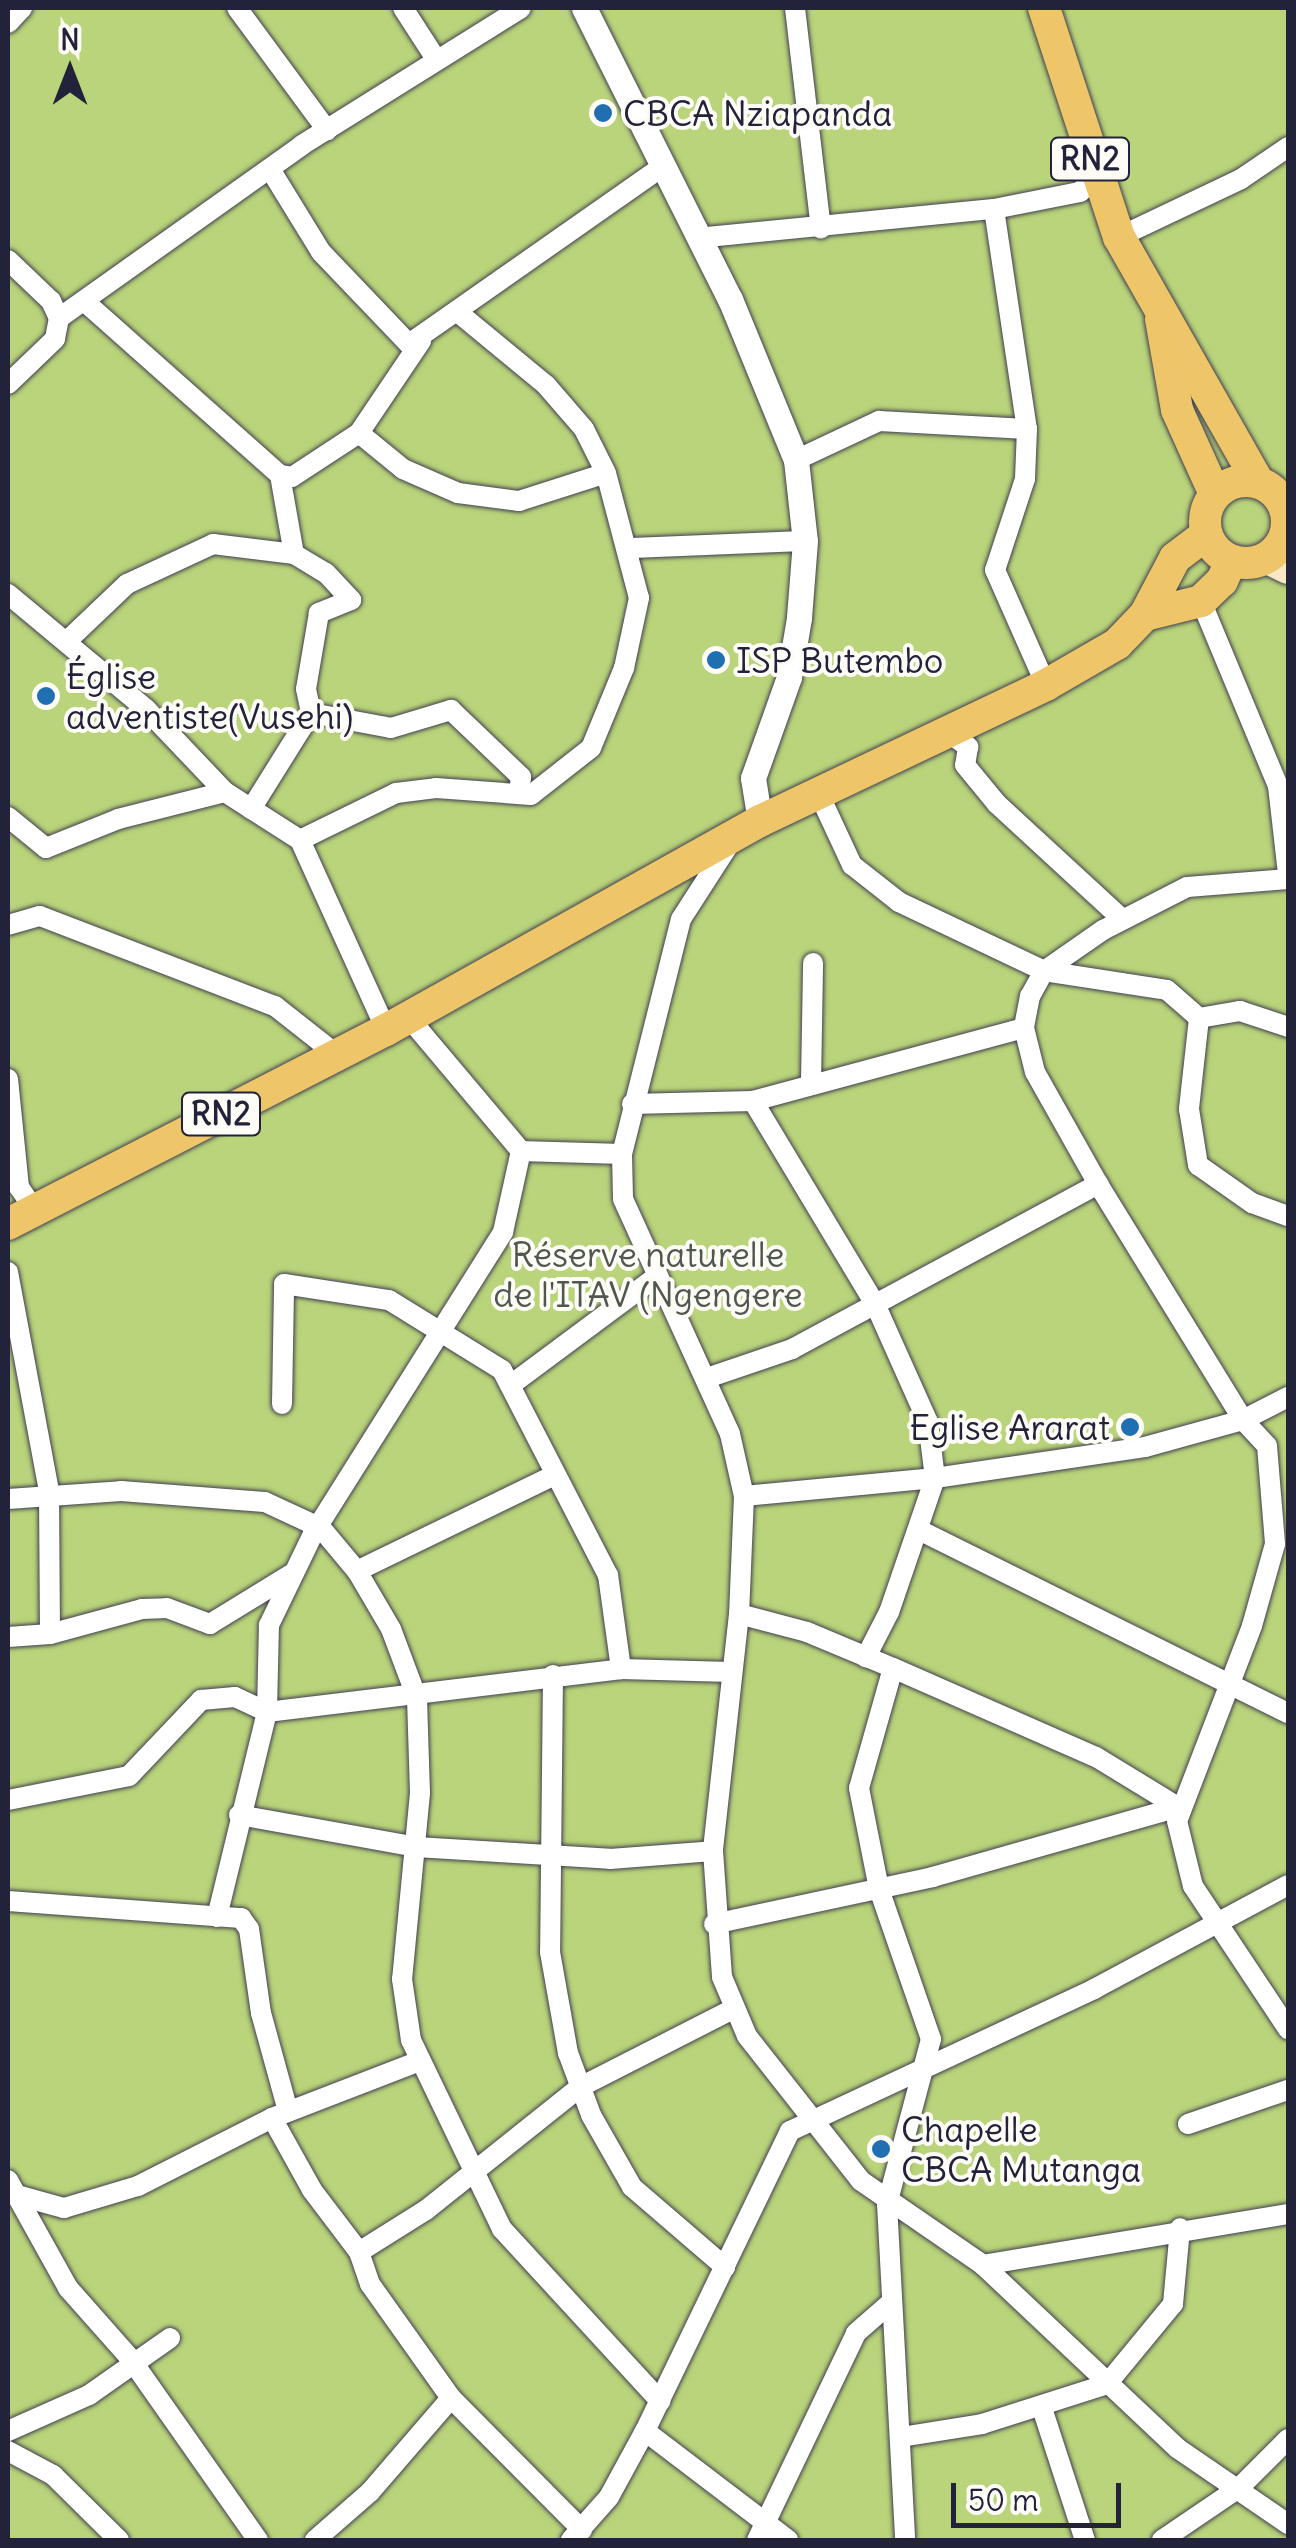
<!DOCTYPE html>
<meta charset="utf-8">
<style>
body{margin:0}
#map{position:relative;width:1296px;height:2548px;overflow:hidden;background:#f7e5cf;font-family:Delius,sans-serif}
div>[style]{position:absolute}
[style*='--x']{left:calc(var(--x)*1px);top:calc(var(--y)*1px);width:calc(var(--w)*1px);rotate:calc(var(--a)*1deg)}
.green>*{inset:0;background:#b9d47a;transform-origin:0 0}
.roads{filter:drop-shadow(0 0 2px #423f51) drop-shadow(0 0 2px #423f51)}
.minor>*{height:20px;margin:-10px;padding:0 10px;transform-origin:10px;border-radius:10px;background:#fff}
.tertiary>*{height:25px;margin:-12.5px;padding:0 12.5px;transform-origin:12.5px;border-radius:12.5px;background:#fff}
.secondary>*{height:28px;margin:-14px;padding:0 14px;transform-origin:14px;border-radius:14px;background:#f8e8c3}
.trunk>*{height:32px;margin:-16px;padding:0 16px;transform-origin:16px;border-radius:16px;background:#eec569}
.trunk>.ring{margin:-16px;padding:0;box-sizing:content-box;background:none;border:32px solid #eec569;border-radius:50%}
.dots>*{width:28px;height:28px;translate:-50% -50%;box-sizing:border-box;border:5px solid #fdfcf7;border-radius:50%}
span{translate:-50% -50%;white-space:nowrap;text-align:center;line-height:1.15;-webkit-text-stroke:8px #fdfcf7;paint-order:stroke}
.shield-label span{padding:2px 8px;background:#fdfcf7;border:2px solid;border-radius:8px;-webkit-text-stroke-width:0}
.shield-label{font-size:32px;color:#22223b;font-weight:700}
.poi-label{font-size:35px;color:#22223b}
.left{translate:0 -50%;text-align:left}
.right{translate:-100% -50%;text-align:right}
.park-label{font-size:35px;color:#4f574e}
.frame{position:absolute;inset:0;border:10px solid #22223b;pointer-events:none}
.north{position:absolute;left:20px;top:20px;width:100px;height:100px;-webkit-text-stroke:8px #fdfcf7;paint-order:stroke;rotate:0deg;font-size:28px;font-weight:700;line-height:40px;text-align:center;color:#22223b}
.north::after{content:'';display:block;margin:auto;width:35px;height:45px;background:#22223b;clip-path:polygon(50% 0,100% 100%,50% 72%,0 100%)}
.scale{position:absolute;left:951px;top:2483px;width:170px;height:45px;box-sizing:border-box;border:5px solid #22223b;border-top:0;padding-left:12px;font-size:30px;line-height:35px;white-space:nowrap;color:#22223b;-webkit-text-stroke:8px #fdfcf7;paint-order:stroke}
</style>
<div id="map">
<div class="green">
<div style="left:8px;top:8px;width:1280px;height:2532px"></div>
</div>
<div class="roads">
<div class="minor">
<div style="--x:237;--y:8;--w:152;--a:53.6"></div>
<div style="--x:403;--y:8;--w:61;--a:57.1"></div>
<div style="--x:795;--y:8;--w:222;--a:83.3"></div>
<div style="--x:8;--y:23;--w:21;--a:-47"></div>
<div style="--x:270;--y:169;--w:97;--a:58.4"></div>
<div style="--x:321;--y:252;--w:127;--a:46.3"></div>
<div style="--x:409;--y:344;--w:309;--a:-35"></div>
<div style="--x:994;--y:209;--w:222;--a:81.5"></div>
<div style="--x:1027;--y:429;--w:50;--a:92.3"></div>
<div style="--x:1025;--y:479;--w:96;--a:108.2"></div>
<div style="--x:995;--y:570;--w:126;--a:66.1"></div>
<div style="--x:1119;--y:237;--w:135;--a:-25.4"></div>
<div style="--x:1241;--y:179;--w:57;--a:-34.2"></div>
<div style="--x:697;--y:238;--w:298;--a:-5.6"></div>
<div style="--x:994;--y:209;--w:88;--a:-11.2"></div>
<div style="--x:1080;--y:192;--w:22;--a:-47"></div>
<div style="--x:8;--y:260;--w:59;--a:43.6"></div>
<div style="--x:51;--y:301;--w:19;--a:65"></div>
<div style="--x:59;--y:318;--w:21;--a:101"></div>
<div style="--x:55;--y:339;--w:65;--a:136.2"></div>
<div style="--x:84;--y:301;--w:262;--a:41.6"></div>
<div style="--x:280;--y:475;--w:12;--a:9"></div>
<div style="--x:292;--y:477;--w:80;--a:-33.3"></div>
<div style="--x:359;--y:433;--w:111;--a:-56"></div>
<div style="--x:59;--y:318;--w:298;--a:-35.4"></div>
<div style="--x:302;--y:145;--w:258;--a:-32"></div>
<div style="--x:359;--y:433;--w:57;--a:39.3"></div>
<div style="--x:403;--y:469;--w:60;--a:23.6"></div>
<div style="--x:458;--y:493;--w:62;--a:7.5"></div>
<div style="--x:519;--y:501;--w:91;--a:-17.8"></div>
<div style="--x:796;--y:460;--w:92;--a:-25.2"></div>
<div style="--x:879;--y:421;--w:148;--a:3.1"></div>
<div style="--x:280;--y:475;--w:80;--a:80"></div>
<div style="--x:630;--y:548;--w:175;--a:-2.3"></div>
<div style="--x:8;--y:594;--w:180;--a:39.8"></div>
<div style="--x:146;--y:709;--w:115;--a:46.4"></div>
<div style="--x:225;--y:792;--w:89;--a:32.6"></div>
<div style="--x:300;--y:840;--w:209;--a:65.6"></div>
<div style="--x:1201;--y:601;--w:200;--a:67.4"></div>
<div style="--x:1278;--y:786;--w:89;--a:83.5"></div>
<div style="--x:67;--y:641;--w:83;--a:-43.5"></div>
<div style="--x:127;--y:584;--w:95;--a:-24.9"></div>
<div style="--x:213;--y:544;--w:82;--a:7"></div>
<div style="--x:294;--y:554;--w:37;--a:31"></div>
<div style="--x:326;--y:573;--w:37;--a:47"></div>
<div style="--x:351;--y:600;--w:35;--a:158"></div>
<div style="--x:319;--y:613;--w:77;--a:99.7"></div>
<div style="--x:306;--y:689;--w:25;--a:78"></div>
<div style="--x:311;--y:713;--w:81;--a:10.6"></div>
<div style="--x:391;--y:728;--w:63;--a:-16.7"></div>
<div style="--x:451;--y:710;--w:97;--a:43.7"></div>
<div style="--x:521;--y:777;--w:17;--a:97"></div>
<div style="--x:945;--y:730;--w:29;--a:36"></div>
<div style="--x:968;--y:747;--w:18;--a:99"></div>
<div style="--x:965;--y:765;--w:50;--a:50.6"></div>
<div style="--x:997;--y:804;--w:170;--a:42.6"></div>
<div style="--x:818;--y:792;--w:81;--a:65"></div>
<div style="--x:852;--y:865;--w:60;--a:38.2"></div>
<div style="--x:899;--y:902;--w:161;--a:25.4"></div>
<div style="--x:1044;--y:971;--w:124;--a:8.8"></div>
<div style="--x:1167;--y:990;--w:43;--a:41.2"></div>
<div style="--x:251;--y:809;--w:113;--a:-58"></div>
<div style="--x:8;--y:817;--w:49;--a:39.2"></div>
<div style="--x:46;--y:848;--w:78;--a:-21.9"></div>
<div style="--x:118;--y:819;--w:110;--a:-14.2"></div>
<div style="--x:300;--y:840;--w:107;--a:-26.1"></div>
<div style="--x:396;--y:793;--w:40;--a:-7.1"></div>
<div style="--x:436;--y:788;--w:95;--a:4.2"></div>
<div style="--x:531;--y:795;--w:76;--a:-38.1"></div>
<div style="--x:591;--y:748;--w:87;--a:-67.6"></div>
<div style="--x:624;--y:668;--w:72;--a:-77.9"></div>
<div style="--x:639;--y:598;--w:129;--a:-104.8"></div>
<div style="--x:606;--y:473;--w:49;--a:-116.6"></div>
<div style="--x:584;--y:429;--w:58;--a:-130.8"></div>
<div style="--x:546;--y:385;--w:112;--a:-140.5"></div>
<div style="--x:730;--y:843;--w:90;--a:122.8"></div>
<div style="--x:681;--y:919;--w:242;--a:104.1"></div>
<div style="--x:622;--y:1154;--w:45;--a:88.7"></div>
<div style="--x:623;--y:1199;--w:258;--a:65.5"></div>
<div style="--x:730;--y:1434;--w:64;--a:77.3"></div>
<div style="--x:744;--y:1496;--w:118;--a:92.4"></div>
<div style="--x:739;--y:1614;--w:238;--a:96.3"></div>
<div style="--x:713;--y:1851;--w:126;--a:85.9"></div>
<div style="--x:722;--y:1977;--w:64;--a:67"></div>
<div style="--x:747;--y:2036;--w:184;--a:51.8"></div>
<div style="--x:861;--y:2181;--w:148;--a:34.5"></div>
<div style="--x:983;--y:2265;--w:267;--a:43.3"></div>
<div style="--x:1177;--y:2448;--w:135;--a:34.4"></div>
<div style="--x:1288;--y:879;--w:101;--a:175.5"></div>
<div style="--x:1187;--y:887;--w:94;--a:152.9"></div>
<div style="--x:1103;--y:930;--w:72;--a:145.2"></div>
<div style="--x:1044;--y:971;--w:29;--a:119"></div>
<div style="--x:1030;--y:996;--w:33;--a:101"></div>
<div style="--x:1024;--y:1028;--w:45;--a:76"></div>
<div style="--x:1035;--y:1072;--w:129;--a:60.6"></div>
<div style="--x:1098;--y:1184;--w:277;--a:58.4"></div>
<div style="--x:1243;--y:1420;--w:35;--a:47"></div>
<div style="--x:1267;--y:1446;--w:98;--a:85.3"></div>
<div style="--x:1275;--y:1544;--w:85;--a:105.7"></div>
<div style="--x:1252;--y:1626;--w:209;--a:111"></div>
<div style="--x:1177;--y:1821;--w:67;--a:76.2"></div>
<div style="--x:1193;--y:1886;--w:172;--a:56.4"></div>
<div style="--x:8;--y:925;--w:33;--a:-16"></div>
<div style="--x:40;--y:916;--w:252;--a:21"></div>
<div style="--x:275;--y:1006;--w:79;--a:38.3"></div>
<div style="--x:409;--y:1018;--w:174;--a:49.9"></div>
<div style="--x:521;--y:1151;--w:101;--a:1.7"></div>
<div style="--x:1199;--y:1018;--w:92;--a:96.3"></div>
<div style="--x:1189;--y:1109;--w:57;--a:80.9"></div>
<div style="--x:1198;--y:1165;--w:66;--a:35.1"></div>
<div style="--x:1252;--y:1203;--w:38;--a:20"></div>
<div style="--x:1199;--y:1018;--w:42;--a:-9.7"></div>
<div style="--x:1240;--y:1011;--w:51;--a:18.4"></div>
<div style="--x:8;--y:1079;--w:109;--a:84.2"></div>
<div style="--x:19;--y:1187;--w:27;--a:56"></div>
<div style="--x:811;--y:1083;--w:120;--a:-89"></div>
<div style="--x:753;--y:1101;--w:239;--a:59"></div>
<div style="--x:876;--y:1306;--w:127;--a:65.9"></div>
<div style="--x:928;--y:1422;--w:56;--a:82.9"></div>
<div style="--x:935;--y:1478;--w:142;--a:108.9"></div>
<div style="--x:889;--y:1612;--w:51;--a:117.1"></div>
<div style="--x:632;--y:1104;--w:121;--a:-1.4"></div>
<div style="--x:753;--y:1101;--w:281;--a:-15.1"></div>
<div style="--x:8;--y:1272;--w:224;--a:79.4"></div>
<div style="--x:49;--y:1492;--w:142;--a:89.6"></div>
<div style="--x:707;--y:1378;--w:90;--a:-18.8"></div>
<div style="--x:792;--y:1349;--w:348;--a:-28.3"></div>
<div style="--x:512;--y:1384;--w:179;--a:-36.6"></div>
<div style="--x:282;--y:1404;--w:120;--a:-89"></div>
<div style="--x:284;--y:1284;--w:106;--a:8.7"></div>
<div style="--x:389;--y:1300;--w:133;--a:31.8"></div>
<div style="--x:502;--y:1370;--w:231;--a:62.7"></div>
<div style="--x:608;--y:1575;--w:95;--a:82.1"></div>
<div style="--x:744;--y:1496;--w:192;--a:-5.4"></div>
<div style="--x:935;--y:1478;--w:212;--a:-8.4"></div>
<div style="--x:1145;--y:1447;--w:102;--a:-15.4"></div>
<div style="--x:1243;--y:1420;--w:51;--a:-27.1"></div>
<div style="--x:8;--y:1499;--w:113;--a:-4"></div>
<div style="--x:121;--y:1491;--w:144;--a:4.4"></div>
<div style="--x:265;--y:1502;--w:62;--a:24.9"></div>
<div style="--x:321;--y:1528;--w:56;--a:50.1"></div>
<div style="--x:357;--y:1571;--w:67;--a:59.6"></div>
<div style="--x:391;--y:1629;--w:74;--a:69.4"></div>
<div style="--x:417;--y:1698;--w:95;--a:88.2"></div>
<div style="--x:420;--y:1793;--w:187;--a:95.5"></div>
<div style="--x:402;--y:1979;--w:62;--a:81.6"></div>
<div style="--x:411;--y:2040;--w:210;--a:64.3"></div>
<div style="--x:502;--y:2229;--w:234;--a:47.4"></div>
<div style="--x:921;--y:1531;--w:410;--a:26.4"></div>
<div style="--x:357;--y:1571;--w:220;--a:-25.9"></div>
<div style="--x:739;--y:1614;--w:70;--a:14.8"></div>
<div style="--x:807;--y:1632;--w:93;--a:22.7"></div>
<div style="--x:893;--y:1668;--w:222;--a:23.7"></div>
<div style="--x:1096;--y:1757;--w:96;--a:31.4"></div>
<div style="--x:8;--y:1637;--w:42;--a:-4.1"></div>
<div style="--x:50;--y:1634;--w:95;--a:-15.2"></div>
<div style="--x:142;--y:1609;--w:25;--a:-2"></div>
<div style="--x:167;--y:1608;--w:46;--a:20.4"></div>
<div style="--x:210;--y:1624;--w:94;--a:-31.5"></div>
<div style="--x:893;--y:1668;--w:125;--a:105.8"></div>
<div style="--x:859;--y:1788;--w:103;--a:78.8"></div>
<div style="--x:879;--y:1889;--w:159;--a:70.9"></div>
<div style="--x:931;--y:2039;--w:171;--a:104.9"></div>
<div style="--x:887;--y:2204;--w:336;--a:86.9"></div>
<div style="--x:553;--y:1675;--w:277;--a:90.6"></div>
<div style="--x:550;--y:1952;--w:103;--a:79.9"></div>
<div style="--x:568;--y:2053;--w:66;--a:69.6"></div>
<div style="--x:591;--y:2115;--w:83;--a:60.3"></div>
<div style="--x:632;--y:2187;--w:123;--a:40.7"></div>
<div style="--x:8;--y:1800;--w:123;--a:-11.2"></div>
<div style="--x:129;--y:1776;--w:105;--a:-46.5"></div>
<div style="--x:201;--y:1700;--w:34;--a:-5"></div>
<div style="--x:235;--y:1697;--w:35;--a:25"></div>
<div style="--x:267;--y:1712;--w:357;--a:-6.9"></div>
<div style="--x:621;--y:1669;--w:110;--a:1.6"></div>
<div style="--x:239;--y:1815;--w:180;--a:10.2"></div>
<div style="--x:416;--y:1847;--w:194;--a:3.5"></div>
<div style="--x:610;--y:1859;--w:103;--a:-4.4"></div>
<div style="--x:8;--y:1901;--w:234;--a:4.2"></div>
<div style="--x:241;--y:1918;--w:14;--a:54"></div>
<div style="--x:249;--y:1929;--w:85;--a:81.9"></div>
<div style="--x:261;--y:2013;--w:102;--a:74.6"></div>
<div style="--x:217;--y:1917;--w:211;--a:-76.3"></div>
<div style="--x:267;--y:1712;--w:87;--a:-88.7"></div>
<div style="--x:269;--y:1625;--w:101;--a:-64.2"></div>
<div style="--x:313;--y:1534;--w:357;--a:-57.8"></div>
<div style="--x:503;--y:1232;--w:83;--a:-77.5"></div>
<div style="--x:714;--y:1924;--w:224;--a:-12.1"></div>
<div style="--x:933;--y:1877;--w:255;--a:-15.9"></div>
<div style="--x:272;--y:2118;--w:82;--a:60.9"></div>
<div style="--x:312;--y:2190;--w:78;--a:52.8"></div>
<div style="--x:359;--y:2252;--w:34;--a:71"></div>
<div style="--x:370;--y:2284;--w:140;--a:54.6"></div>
<div style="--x:451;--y:2398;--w:186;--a:45.2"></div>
<div style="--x:1188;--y:2124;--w:106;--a:-18.8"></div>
<div style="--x:8;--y:2180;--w:124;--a:60.9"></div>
<div style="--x:68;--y:2288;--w:94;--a:48.5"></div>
<div style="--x:130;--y:2358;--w:223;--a:54.9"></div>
<div style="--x:13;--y:2194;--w:53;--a:15.4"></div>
<div style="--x:64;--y:2208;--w:77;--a:-16.6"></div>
<div style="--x:138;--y:2186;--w:150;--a:-26.9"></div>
<div style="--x:272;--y:2118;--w:159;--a:-21.1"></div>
<div style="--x:359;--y:2252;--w:79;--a:-32.1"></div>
<div style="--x:426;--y:2210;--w:197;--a:-38.6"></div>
<div style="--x:580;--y:2087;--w:172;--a:-27"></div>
<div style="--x:983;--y:2265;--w:309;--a:-9.5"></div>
<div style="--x:1042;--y:2408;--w:139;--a:72"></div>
<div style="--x:8;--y:2431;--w:89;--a:-24"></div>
<div style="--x:89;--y:2395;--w:99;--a:-35.1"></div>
<div style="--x:645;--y:2431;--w:180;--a:37.3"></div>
<div style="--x:901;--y:2437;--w:82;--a:-9.1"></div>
<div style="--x:982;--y:2424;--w:131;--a:-17.7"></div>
<div style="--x:1107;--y:2384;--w:104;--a:-50.5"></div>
<div style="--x:1173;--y:2304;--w:76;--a:-84.7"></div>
<div style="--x:8;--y:2451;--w:51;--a:28.1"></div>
<div style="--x:53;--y:2475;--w:93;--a:44.6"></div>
<div style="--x:315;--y:2540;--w:73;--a:-41.1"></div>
<div style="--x:370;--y:2492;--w:124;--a:-49.2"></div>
<div style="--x:571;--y:2540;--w:57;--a:-48.5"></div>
<div style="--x:609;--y:2497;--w:75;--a:-61.4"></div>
<div style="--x:645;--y:2431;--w:333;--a:-64.2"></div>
<div style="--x:790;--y:2131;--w:336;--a:-25"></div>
<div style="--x:1094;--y:1989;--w:220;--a:-28.2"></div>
<div style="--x:757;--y:2540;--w:229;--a:-64.4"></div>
<div style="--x:856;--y:2333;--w:43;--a:-41.2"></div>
<div style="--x:1162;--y:2540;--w:94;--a:-34.2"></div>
<div style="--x:1240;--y:2487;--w:68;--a:-45"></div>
</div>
<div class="tertiary">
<div style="--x:584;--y:8;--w:326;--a:63.4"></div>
<div style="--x:730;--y:299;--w:174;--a:67.7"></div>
<div style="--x:796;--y:460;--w:81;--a:83.7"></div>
<div style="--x:805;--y:541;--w:77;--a:94.5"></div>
<div style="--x:799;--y:618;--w:60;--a:99.6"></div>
<div style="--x:789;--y:677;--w:107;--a:109.6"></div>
<div style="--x:753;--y:778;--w:44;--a:80.8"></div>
</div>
<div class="secondary">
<div style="--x:1265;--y:559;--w:25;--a:26"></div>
</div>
<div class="trunk">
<div style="--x:1044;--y:8;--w:241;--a:71.9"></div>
<div style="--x:1119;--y:237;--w:282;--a:60.4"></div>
<div style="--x:1161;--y:319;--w:92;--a:80"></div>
<div style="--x:1177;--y:410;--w:92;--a:65.7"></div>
<div class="ring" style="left:1205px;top:481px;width:50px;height:50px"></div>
<div style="--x:1145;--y:615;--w:58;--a:-14"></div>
<div style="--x:1201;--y:601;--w:29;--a:-44"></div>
<div style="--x:1222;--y:581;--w:22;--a:-66"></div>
<div style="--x:8;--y:1224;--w:425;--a:-27.2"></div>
<div style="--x:386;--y:1030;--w:428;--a:-29.2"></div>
<div style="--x:760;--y:821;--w:317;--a:-25.4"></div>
<div style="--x:1046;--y:685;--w:82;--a:-30"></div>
<div style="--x:1117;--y:644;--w:40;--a:-46"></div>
<div style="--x:1145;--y:615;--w:64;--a:-62.2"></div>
<div style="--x:1175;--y:558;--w:39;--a:-37"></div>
</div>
</div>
<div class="dots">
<div style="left:603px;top:113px;background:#1f6fb2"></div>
<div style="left:716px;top:660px;background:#1f6fb2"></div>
<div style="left:46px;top:696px;background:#1f6fb2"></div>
<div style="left:1130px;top:1427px;background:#1f6fb2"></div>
<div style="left:881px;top:2149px;background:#1f6fb2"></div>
</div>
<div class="shield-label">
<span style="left:1090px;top:159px">RN2</span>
<span style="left:221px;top:1114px">RN2</span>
</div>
<div class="poi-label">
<span class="left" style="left:623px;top:113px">CBCA Nziapanda</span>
<span class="left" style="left:736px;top:660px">ISP Butembo</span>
<span class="left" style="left:66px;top:696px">Église<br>adventiste(Vusehi)</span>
<span class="right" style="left:1110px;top:1427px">Eglise Ararat</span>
<span class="left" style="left:901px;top:2149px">Chapelle<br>CBCA Mutanga</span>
</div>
<div class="park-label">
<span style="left:648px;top:1274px">Réserve naturelle<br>de l'ITAV (Ngengere</span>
</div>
<div class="frame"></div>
<div class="north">N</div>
<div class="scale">50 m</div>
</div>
